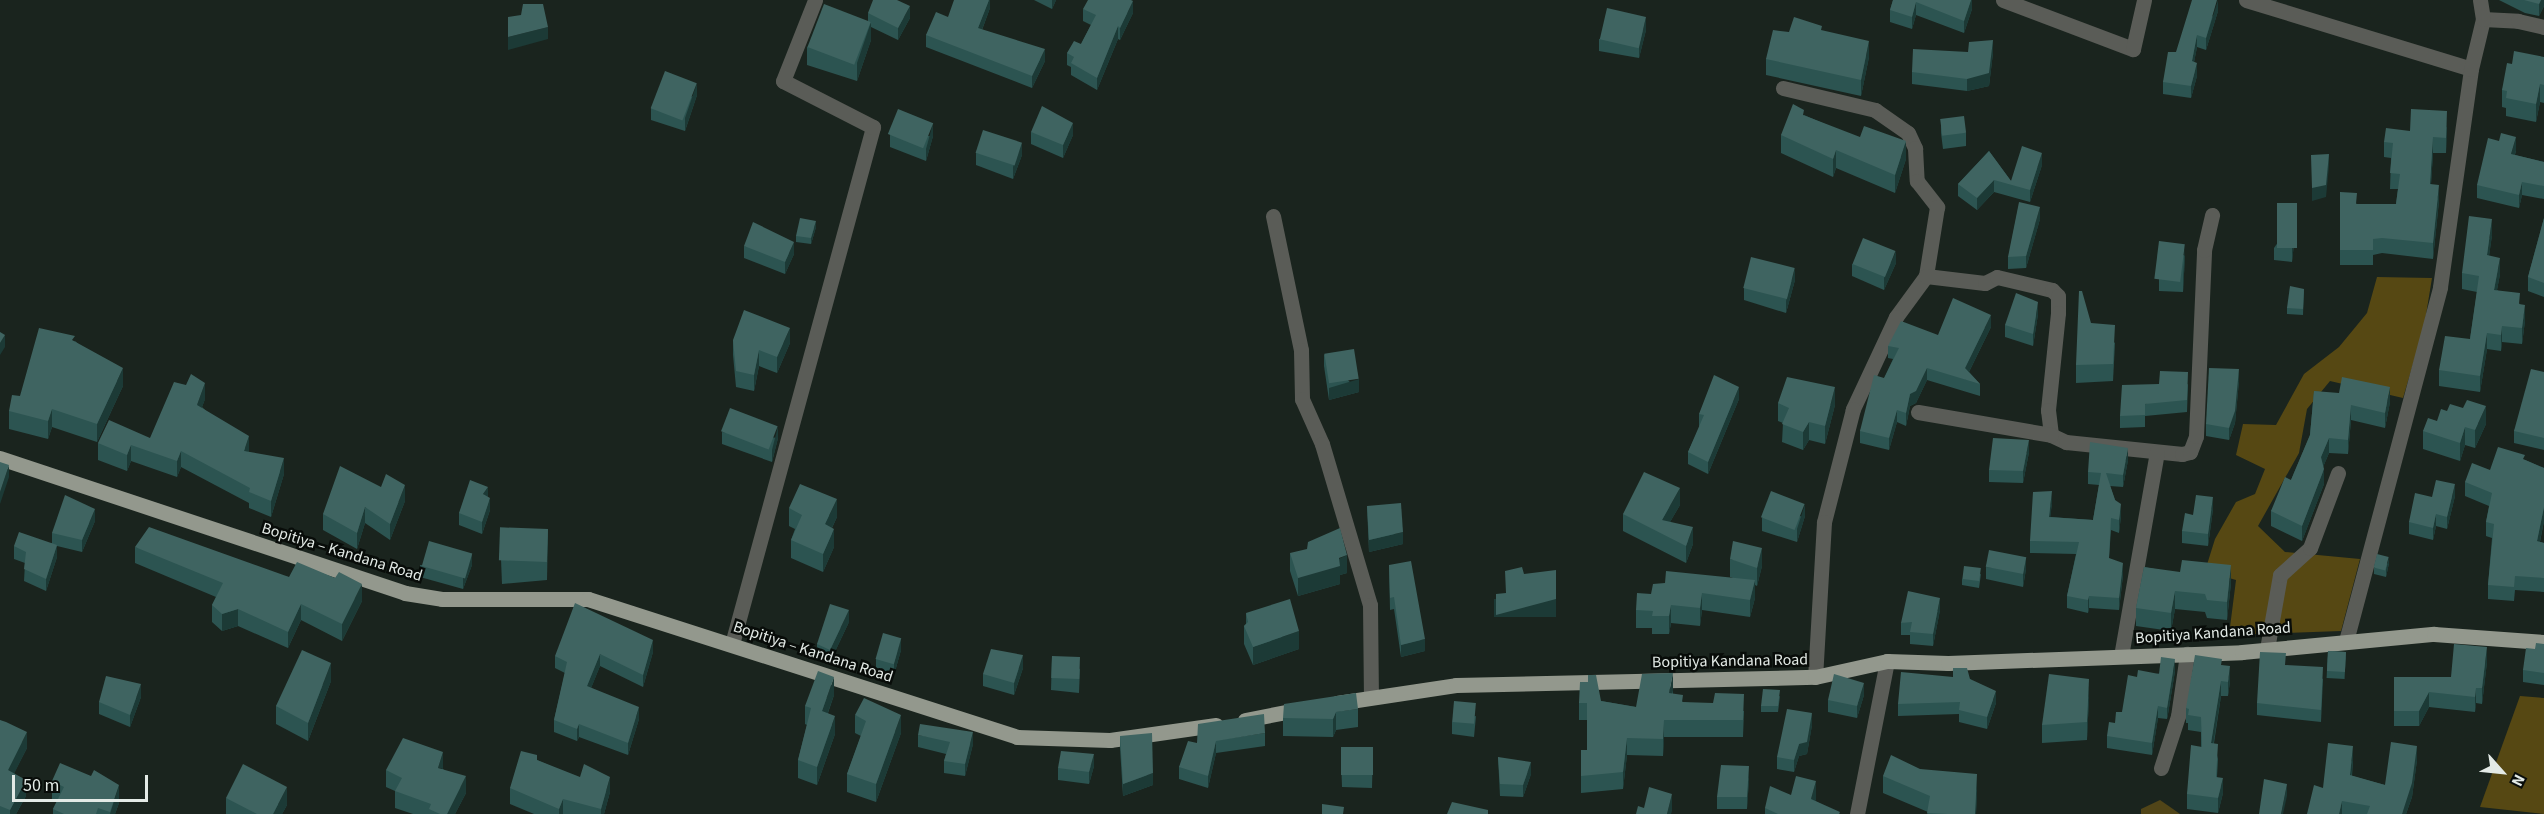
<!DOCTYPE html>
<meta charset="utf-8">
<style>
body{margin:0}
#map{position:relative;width:2544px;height:814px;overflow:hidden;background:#1a241e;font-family:"Source Sans 3",sans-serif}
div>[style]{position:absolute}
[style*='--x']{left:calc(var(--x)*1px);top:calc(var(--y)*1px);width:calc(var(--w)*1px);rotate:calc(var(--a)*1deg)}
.green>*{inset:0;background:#514518}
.forest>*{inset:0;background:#564813}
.minor>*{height:15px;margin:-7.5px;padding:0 7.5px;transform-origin:7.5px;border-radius:7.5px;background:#5a5c57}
.major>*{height:15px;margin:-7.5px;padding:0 7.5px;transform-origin:7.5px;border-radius:7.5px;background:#93988d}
.wall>*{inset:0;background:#2c5451;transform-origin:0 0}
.shaded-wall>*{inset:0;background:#1c3a36;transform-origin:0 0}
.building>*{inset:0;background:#3f6461;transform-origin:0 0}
span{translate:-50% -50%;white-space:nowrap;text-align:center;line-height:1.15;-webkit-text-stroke:5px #080c09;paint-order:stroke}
.street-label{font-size:16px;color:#e3eae6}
.north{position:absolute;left:2472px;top:742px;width:60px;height:60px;-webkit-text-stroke:4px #080c09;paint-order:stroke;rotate:117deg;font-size:16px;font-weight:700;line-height:24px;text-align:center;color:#e3eae6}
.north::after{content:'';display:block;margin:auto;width:21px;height:27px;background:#e3eae6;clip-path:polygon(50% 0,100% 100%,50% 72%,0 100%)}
.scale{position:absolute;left:12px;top:775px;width:136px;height:27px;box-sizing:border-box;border:3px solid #e3eae6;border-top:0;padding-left:8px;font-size:18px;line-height:21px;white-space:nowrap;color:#e3eae6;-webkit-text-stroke:4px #080c09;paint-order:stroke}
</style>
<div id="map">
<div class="green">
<div style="clip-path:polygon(2160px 800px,2173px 809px,2180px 814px,2141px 814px,2141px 809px)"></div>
</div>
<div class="forest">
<div style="clip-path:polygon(2377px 277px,2432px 278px,2424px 327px,2403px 398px,2330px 381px,2307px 409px,2299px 453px,2258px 526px,2285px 552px,2360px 559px,2341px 631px,2229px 635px,2236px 580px,2205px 571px,2215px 539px,2236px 502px,2255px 494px,2265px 469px,2236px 455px,2243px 424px,2276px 425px,2304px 374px,2339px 347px,2367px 313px)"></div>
<div style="clip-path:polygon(2520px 696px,2544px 698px,2544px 814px,2480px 807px)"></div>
</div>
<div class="minor">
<div style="--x:2003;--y:0;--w:139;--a:20.7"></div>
<div style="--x:2133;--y:49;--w:50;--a:-77.3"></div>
<div style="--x:2246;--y:0;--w:235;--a:17"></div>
<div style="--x:2483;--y:19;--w:35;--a:3"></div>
<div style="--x:2518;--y:21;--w:27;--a:13"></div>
<div style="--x:1783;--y:88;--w:95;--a:13.4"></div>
<div style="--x:1875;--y:110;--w:40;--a:34.9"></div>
<div style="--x:1908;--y:133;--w:17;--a:65"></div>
<div style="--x:1915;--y:148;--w:33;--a:87"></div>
<div style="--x:1917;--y:181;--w:33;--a:52"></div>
<div style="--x:1937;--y:207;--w:70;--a:99.1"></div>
<div style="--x:1926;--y:276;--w:51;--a:126.2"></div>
<div style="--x:1896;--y:317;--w:102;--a:115.1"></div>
<div style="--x:1853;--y:409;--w:117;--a:104.4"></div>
<div style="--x:1824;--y:522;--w:155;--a:93.3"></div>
<div style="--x:1273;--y:216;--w:137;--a:78.2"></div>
<div style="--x:1301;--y:350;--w:49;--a:88.8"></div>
<div style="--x:1302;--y:399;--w:49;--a:66"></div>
<div style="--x:1322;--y:444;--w:168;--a:73.4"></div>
<div style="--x:1370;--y:605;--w:91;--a:89.4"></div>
<div style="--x:1926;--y:276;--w:59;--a:6.8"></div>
<div style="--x:1985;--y:283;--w:13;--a:-27"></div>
<div style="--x:1997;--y:277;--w:57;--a:13.3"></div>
<div style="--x:2052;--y:290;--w:8;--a:45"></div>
<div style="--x:2058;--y:296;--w:17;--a:90"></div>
<div style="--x:2058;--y:313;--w:98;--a:95.9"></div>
<div style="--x:2048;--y:410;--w:25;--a:83"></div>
<div style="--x:2051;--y:435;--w:17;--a:25"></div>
<div style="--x:2066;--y:442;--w:117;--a:5.9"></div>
<div style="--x:2182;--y:454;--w:8;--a:-14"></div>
<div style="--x:2190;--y:452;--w:17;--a:-69"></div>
<div style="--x:2196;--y:436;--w:186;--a:-87.5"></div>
<div style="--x:2204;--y:250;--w:36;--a:-77"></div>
<div style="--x:1918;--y:412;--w:135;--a:9.8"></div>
<div style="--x:2346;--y:641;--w:366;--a:-75.1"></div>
<div style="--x:2440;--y:287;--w:220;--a:-81.9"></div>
<div style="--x:2471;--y:69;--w:51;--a:-76.5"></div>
<div style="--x:2483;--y:19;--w:19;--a:-99"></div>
<div style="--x:732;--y:644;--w:536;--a:-74.74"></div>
<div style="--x:873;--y:127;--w:101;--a:-152.9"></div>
<div style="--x:783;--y:81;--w:87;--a:-68.4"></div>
<div style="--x:2267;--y:649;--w:75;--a:-80"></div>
<div style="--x:2280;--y:575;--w:40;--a:-42"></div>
<div style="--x:2310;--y:548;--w:80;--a:-69.5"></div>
<div style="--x:2121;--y:656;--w:207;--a:-80"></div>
<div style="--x:2161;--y:768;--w:55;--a:-71.9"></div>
<div style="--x:2178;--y:716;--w:63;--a:-81.7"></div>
<div style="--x:1857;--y:814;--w:156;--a:-78.9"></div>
</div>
<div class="major">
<div style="--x:0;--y:458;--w:427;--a:18.4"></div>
<div style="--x:405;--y:593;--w:37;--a:9"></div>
<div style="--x:442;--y:599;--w:146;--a:0"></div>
<div style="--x:588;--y:599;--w:451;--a:17.8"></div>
<div style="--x:1017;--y:737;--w:93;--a:1.8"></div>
<div style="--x:1110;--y:740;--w:107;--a:-8.1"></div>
<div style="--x:1337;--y:703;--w:120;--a:-8.6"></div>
<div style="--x:1456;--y:685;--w:359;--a:-1.3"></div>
<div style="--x:1815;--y:677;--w:74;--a:-12.5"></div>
<div style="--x:1887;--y:661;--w:61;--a:1.9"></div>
<div style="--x:1948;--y:663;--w:294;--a:-2.1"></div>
<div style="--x:2242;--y:652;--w:193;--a:-5.4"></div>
<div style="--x:2434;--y:634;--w:110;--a:4.2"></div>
<div style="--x:1245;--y:720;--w:57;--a:-11.1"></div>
</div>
<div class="wall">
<div style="clip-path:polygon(990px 0,990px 8px,982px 30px,1045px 61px,1032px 88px,926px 47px,926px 35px,948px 17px)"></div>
<div style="clip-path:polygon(1034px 0,1056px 0,1052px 9px)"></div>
<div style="clip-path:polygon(1893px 0,1972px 0,1972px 9px,1964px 33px,1916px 15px,1912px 29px,1890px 22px,1890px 10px)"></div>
<div style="clip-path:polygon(2499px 0,2544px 0,2544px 6px,2539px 16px,2525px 13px)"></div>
<div style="clip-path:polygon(1083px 9px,1133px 13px,1120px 40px,1118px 39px,1097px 90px,1071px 75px,1071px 67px,1067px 65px,1067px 53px,1081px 44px,1091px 25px,1083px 21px)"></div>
<div style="clip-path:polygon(2218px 11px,2206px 50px,2197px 47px,2194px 62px,2197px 76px,2191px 98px,2163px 94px,2163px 82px,2176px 52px)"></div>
<div style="clip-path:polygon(868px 13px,910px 18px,898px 40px,871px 27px,871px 40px,857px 81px,807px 65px,807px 47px,868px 21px)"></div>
<div style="clip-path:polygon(1646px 30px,1639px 58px,1599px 51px,1599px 39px)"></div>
<div style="clip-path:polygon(1789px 32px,1869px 57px,1861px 96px,1766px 75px,1766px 59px)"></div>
<div style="clip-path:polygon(1968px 52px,1993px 53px,1989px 86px,1967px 91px,1912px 84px,1912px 72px)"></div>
<div style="clip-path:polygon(2544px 57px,2544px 103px,2540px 102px,2536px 122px,2506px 116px,2506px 108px,2502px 107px,2502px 90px,2512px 64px)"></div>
<div style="clip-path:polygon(697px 95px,685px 131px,651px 120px,651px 108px)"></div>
<div style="clip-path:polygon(1804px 115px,1906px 159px,1895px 193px,1836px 168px,1833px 177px,1781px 153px,1781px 135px)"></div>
<div style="clip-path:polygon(1941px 121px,1966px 133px,1966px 146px,1943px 149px,1941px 133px)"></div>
<div style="clip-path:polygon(2447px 127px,2446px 153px,2433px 153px,2431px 184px,2439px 201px,2433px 259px,2382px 253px,2373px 255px,2373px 265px,2340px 265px,2340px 192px,2357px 204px,2396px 204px,2398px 189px,2390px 189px,2391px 158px,2384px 157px,2384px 142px)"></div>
<div style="clip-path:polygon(1031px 132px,1073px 135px,1063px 158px,1031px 144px)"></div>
<div style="clip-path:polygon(890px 135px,933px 136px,926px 161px,890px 147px)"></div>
<div style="clip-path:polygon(2516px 150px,2515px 155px,2544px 162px,2544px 199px,2522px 195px,2519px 208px,2477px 198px,2477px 185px)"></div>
<div style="clip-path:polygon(1989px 151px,2011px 181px,2042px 165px,2030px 202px,1994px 192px,1977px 210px,1958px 196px,1958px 184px)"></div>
<div style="clip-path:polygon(976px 153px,1022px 155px,1013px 179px,976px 165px)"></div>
<div style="clip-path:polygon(2297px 215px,2292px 262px,2274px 260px,2274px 248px)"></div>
<div style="clip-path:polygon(2544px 218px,2544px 297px,2528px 291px,2528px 277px)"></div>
<div style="clip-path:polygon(2040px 219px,2026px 268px,2008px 269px,2008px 257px)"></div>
<div style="clip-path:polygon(816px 227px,811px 244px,796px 242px,796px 236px)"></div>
<div style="clip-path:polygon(2492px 235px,2489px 256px,2500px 274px,2497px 290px,2520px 304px,2525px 321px,2522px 344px,2502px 342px,2501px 351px,2487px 349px,2480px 392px,2439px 386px,2439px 370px,2470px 339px,2477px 292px,2462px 289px,2462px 273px)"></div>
<div style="clip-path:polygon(2159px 241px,2185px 256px,2183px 292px,2159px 291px)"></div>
<div style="clip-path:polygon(744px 246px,794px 254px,785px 274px,744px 258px)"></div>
<div style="clip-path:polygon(1896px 263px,1884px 290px,1852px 276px,1852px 264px)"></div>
<div style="clip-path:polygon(1795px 280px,1786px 313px,1744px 300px,1744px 288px)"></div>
<div style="clip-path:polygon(2304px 289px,2303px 315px,2287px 314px,2287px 308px)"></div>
<div style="clip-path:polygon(2038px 314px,2033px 346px,2005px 337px,2005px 325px)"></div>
<div style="clip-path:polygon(2091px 323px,2115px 343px,2113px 381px,2076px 383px,2076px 365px)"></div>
<div style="clip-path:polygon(1991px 327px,1969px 372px,1980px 384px,1980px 396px,1927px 380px,1916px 403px,1910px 406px,1906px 426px,1897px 422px,1889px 450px,1860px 443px,1860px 431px,1893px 359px,1888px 358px,1888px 346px,1938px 335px)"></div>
<div style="clip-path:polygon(733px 340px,790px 343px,777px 373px,759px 366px,754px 391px,736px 387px,733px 355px)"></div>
<div style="clip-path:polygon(75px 341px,123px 386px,97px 442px,52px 427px,48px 439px,9px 429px,9px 411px,20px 396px)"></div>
<div style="clip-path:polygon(1324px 354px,1359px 392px,1329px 400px,1324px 366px)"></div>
<div style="clip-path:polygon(2544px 372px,2544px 450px,2514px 443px,2514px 431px)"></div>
<div style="clip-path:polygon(2239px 381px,2235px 423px,2229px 440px,2206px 436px,2206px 424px)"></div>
<div style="clip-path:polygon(2188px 384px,2187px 412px,2145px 416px,2145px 427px,2120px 428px,2120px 416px)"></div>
<div style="clip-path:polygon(2314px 391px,2390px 402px,2385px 428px,2351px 420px,2348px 454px,2329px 453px,2323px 467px,2324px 484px,2302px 541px,2271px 526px,2271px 511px,2291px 480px,2310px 435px)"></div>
<div style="clip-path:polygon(205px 399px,202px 407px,249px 452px,284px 474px,271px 517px,249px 508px,249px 503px,181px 467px,177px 477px,131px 461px,127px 471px,98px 460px,98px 443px,150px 438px)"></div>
<div style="clip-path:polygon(1739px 399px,1708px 474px,1688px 464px,1688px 452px,1700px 426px,1699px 426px,1699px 414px)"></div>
<div style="clip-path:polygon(1778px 403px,1835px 405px,1825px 444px,1809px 440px,1803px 450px,1782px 442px,1783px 423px,1778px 421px)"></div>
<div style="clip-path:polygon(2437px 421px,2486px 424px,2475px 448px,2465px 445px,2460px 461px,2423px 449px,2423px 431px)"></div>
<div style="clip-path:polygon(722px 432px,778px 438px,772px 462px,722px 444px)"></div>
<div style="clip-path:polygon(2029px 452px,2023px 483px,1989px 482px,1989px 470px)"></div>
<div style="clip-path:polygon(2128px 460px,2123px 487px,2110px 486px,2121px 516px,2119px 533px,2111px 530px,2109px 558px,2123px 575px,2119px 610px,2089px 608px,2088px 613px,2067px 608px,2067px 596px,2076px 554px,2030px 553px,2030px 541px,2052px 503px,2050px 517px,2093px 520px,2099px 485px,2088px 484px,2088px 472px)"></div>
<div style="clip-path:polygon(2525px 460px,2544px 468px,2544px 521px,2540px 542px,2544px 543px,2544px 592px,2515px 590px,2514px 601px,2488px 599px,2488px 585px,2492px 538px,2486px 536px,2486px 522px,2489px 506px,2465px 496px,2465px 482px,2490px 470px)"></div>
<div style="clip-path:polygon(2455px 496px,2447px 529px,2436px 526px,2433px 540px,2409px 534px,2409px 522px,2432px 497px)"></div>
<div style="clip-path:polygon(488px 497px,490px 510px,482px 534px,459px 525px,459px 513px)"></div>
<div style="clip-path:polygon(405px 501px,390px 540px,365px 523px,357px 549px,323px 530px,323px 514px)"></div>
<div style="clip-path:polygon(1680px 505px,1670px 522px,1693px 544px,1686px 563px,1623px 531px,1623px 514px)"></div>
<div style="clip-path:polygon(1367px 506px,1403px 544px,1369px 552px)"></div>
<div style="clip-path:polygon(789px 508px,837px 517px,832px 528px,834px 547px,823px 572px,791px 558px,791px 540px,795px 529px,789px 526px)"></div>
<div style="clip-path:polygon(2213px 509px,2208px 546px,2182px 543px,2182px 531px,2193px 515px)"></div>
<div style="clip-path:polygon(1805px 516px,1797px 542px,1762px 531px,1762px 518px)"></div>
<div style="clip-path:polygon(95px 521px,82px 552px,57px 546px,57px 557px,46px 591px,24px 581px,25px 563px,14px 559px,14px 546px,52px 543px,52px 533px)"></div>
<div style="clip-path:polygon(548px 529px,547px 580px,502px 584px,500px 534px)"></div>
<div style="clip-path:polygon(135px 547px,289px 577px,362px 601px,342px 641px,301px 620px,288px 648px,238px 626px,222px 631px,212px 622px,212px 605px,216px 597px,135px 563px)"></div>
<div style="clip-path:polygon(1290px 553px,1347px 573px,1340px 575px,1340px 584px,1298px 596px,1290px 571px)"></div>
<div style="clip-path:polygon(1730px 559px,1762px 566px,1757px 586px,1755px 585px,1755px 598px,1750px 617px,1702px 610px,1700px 626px,1671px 623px,1669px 634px,1652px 634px,1652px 628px,1636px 628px,1636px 610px,1651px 594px,1733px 578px,1730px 577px)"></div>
<div style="clip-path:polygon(2389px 563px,2386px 577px,2374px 574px,2374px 568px)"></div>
<div style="clip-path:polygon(420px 565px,472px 565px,463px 589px,420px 577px)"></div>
<div style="clip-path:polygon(1389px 565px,1425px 651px,1401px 657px,1394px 609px,1390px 610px)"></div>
<div style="clip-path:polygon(1986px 567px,2026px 569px,2023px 587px,1986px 579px)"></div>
<div style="clip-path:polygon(2144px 567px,2231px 583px,2227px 620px,2207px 618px,2205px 612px,2175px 609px,2171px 631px,2136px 626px,2136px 608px)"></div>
<div style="clip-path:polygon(1981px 574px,1979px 588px,1962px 585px,1962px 579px)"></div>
<div style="clip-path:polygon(1940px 610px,1933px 646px,1910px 644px,1910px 635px,1901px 635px,1901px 623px)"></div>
<div style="clip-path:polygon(1246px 613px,1299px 649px,1253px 665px,1244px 644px,1244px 626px,1246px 624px)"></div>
<div style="clip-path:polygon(849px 622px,830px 662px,817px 657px,817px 644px)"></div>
<div style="clip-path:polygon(2544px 644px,2544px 685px,2523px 682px,2523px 670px,2535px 649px)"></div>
<div style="clip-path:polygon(901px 650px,894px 675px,876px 671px,876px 659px)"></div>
<div style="left:2328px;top:651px;width:18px;height:27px;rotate:3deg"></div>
<div style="clip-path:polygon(653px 652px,643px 687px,600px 666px,591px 688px,639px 719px,628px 755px,579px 737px,577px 741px,554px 732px,554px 720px,565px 673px,555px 668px,555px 656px)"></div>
<div style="clip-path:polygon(1052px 656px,1080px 669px,1079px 693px,1051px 690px)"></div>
<div style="clip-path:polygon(2487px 662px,2482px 704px,2476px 703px,2475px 712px,2429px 707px,2419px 726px,2394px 726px,2394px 677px,2451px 677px)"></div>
<div style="clip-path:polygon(2222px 665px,2230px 681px,2228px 696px,2221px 696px,2214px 743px,2218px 759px,2217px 777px,2223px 793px,2218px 813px,2187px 809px,2187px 794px,2201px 747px,2201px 732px,2188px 730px,2188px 723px,2186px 723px,2186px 708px)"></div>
<div style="clip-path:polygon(2286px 665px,2323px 679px,2321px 722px,2257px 715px,2257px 703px)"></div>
<div style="clip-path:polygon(1023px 668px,1014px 695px,983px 686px,983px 674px)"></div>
<div style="clip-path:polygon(2175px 671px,2168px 714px,2167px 719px,2158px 718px,2152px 755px,2107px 748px,2107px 736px,2122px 712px,2137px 677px)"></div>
<div style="clip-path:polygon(1970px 679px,1996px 703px,1987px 729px,1959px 722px,1959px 714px,1898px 716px,1898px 704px)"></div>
<div style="clip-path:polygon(331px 681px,308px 741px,276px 724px,276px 706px)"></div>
<div style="clip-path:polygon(1588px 682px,1601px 701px,1636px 707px,1673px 690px,1673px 694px,1683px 702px,1744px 711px,1743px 737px,1664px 737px,1663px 756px,1627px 755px,1623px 789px,1581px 793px,1581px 750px,1587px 750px,1587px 720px,1579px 720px,1579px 703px)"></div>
<div style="clip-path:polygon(834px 695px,828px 713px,835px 734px,817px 785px,798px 778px,798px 760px,807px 725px,805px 724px,805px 706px)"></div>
<div style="clip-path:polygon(1864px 695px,1857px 718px,1828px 712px,1828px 700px)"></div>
<div style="clip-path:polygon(1780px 696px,1778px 712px,1761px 712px,1761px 706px)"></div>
<div style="clip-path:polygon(141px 697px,130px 727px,99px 714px,99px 702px)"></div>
<div style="clip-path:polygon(2089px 697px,2087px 740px,2042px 743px,2042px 725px)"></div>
<div style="clip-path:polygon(1358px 709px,1358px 727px,1336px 730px,1333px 737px,1283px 736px,1283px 718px)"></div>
<div style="clip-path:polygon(855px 715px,901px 733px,876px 802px,847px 792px,847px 774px,861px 736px,855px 733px)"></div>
<div style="clip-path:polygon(1476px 716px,1474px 737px,1452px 734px,1452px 722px)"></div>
<div style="clip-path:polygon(0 720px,27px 748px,14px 773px,26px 796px,16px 814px,0 814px)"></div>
<div style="clip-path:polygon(1812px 725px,1807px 754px,1799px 756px,1794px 772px,1777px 769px,1777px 757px)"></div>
<div style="clip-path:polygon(1265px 733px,1265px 746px,1216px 753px,1208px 788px,1179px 779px,1179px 767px,1197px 743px)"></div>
<div style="clip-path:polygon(918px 735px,973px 744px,965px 776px,944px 773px,944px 761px,946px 754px,918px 747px)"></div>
<div style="clip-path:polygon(1120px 736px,1153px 785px,1123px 796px,1120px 748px)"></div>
<div style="clip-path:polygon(1373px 747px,1372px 788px,1342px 787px,1341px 759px)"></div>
<div style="clip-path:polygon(1498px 757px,1531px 774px,1523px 797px,1500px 796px)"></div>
<div style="clip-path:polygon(537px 760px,610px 792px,604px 814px,534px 814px,510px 804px,510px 788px)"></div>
<div style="clip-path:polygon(2353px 760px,2352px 776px,2385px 785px,2417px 760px,2412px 797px,2406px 814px,2307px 814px,2323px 788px)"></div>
<div style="clip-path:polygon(1094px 766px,1089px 784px,1058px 780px,1058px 768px)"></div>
<div style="clip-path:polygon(443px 769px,466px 793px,455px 814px,413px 814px,395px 808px,395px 791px,386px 787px,386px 770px)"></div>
<div style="clip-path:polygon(1920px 769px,1977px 790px,1976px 814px,1927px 814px,1928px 812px,1883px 793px,1883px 776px)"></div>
<div style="clip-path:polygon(1749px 778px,1747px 809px,1717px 809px,1717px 797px)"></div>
<div style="clip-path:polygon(52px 781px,119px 803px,115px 814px,53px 814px,53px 809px,57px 801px,52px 799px)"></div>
<div style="clip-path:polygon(1791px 795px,1816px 799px,1815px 801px,1840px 814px,1765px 814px,1765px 808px)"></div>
<div style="clip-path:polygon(226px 798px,287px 805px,282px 814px,226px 814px)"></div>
</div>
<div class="shaded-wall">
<div style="clip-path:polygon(989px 0,990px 0,990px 8px,978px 40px,978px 28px)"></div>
<div style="clip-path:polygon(1052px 0,1056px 0,1052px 9px)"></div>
<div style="clip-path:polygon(1971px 0,1972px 0,1972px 9px,1964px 33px,1964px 21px)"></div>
<div style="clip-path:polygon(2218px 0,2218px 11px,2206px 50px,2206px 38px)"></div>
<div style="clip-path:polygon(2541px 0,2544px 0,2544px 6px,2539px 16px,2539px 4px)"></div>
<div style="clip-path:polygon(1133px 1px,1133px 13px,1120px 40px,1120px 28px)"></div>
<div style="clip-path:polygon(1916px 2px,1916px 15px,1912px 29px,1912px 17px)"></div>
<div style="clip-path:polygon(910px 6px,910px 18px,898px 40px,898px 28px)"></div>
<div style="clip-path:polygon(1646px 17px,1646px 30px,1639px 58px,1639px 46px)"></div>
<div style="clip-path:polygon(871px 22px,871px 40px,857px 81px,857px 63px)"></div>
<div style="clip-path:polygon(1118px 26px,1118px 39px,1097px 90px,1097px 78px)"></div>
<div style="clip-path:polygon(548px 27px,548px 39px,508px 50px,508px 37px)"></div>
<div style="clip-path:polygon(2197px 35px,2197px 47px,2192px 73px,2192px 61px)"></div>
<div style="clip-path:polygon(1993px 40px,1993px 53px,1989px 86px,1967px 91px,1967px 79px)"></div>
<div style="clip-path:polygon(1869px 41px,1869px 57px,1861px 96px,1861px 80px)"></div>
<div style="clip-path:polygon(1045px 49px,1045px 61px,1032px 88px,1032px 76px)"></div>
<div style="clip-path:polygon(2197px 63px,2197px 76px,2191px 98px,2191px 86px)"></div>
<div style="clip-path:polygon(697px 83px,697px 95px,685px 131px,685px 118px)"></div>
<div style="clip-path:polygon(2540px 84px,2540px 102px,2536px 122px,2536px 104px)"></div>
<div style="clip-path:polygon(2447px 111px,2447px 127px,2446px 153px,2446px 138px)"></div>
<div style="clip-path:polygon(933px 123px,933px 136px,926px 161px,926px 149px)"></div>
<div style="clip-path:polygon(1073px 123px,1073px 135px,1063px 158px,1063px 145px)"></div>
<div style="clip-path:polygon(2433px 137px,2433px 153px,2430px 200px,2430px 184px)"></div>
<div style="clip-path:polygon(2516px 137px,2516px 150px,2511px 168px,2511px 154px)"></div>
<div style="clip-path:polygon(1906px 141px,1906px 159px,1895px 193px,1895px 175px)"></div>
<div style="clip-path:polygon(1022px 143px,1022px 155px,1013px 179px,1013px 167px)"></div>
<div style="clip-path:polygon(1836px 150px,1836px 168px,1833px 177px,1833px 159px)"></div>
<div style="clip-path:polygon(2042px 153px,2042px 165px,2030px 202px,2030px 190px)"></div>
<div style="clip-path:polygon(2329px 154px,2329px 166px,2326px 197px,2312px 201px,2312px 188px)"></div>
<div style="clip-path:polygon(1994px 180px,1994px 192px,1977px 210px,1977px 198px)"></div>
<div style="clip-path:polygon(2522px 182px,2522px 195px,2519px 208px,2519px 195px)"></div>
<div style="clip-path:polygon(2439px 185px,2439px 201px,2433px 259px,2433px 243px)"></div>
<div style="clip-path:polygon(2297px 203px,2297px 215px,2292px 262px,2292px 249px)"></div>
<div style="clip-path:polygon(2040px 207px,2040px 219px,2026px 268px,2026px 256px)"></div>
<div style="clip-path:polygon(2492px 219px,2492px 235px,2487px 271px,2487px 255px)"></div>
<div style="clip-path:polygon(816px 221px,816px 227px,811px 244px,811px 238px)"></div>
<div style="clip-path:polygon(794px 242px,794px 254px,785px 274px,785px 262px)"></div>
<div style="clip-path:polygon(2185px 244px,2185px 256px,2183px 292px,2183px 280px)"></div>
<div style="clip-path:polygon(1896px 251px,1896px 263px,1884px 290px,1884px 278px)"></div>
<div style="clip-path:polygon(2500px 258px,2500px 274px,2494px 306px,2494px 290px)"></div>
<div style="clip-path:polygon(1795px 268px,1795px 280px,1786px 313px,1786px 301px)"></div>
<div style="clip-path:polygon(2038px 302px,2038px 314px,2033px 346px,2033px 334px)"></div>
<div style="clip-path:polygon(2525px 305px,2525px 321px,2522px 344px,2522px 328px)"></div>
<div style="clip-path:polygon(1991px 315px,1991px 327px,1965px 380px,1965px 368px)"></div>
<div style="clip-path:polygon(2502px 326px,2502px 342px,2501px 351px,2501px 335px)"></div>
<div style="clip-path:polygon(790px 328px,790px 343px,777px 373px,777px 357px)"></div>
<div style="clip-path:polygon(2487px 333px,2487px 349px,2480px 392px,2480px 376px)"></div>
<div style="clip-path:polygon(5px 335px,5px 347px,0 355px,0 343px)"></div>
<div style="clip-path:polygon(759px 350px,759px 366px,754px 391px,754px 375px)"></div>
<div style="clip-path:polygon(123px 368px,123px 386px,97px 442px,97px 424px)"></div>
<div style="clip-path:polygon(1927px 368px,1927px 380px,1916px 403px,1910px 406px,1906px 426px,1906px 413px,1910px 394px)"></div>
<div style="clip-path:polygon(2239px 369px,2239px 381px,2235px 423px,2229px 440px,2229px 428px)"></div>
<div style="clip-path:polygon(1359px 379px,1359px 392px,1329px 400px,1329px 388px)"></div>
<div style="clip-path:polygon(205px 383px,205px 399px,197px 421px,197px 405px)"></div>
<div style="clip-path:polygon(1739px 387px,1739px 399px,1708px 474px,1708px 462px)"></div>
<div style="clip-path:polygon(1835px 387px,1835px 405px,1825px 444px,1825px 426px)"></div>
<div style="clip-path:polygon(2390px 387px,2390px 402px,2385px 428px,2385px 413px)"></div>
<div style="clip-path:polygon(2351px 405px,2351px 420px,2348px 454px,2348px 440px)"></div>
<div style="clip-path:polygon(2486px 406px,2486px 424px,2475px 448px,2475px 430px)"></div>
<div style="clip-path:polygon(52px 409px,52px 427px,48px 439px,48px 421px)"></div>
<div style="clip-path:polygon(1897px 410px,1897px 422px,1889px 450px,1889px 438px)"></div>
<div style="clip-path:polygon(1809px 422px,1809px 440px,1803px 450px,1803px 432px)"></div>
<div style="clip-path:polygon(778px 426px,778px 438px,772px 462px,772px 450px)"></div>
<div style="clip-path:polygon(2465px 427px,2465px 445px,2460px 461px,2460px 443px)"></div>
<div style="clip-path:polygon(249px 436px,249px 453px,244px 451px)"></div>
<div style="clip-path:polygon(2329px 438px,2329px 453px,2321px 472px,2321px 457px)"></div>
<div style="clip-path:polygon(2029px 440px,2029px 452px,2023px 483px,2023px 471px)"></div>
<div style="clip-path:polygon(131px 445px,131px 461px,127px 471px,127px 455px)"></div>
<div style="clip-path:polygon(2128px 448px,2128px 460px,2123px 487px,2123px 475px)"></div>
<div style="clip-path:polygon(181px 451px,181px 467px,177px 477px,177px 461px)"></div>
<div style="clip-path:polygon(284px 458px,284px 474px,271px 517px,271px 501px)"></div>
<div style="clip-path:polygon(9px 465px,9px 477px,0 504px,0 492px)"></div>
<div style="clip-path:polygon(2324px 469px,2324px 484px,2302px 541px,2302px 526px)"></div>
<div style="clip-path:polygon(2455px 484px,2455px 496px,2447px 529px,2447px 517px)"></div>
<div style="clip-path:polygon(405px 485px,405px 501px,390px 540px,390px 524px)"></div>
<div style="clip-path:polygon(488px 487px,488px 499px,483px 494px)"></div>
<div style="clip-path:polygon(1680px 488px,1680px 505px,1663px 534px,1662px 520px)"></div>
<div style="clip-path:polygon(2052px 491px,2052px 503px,2049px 530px,2049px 517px)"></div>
<div style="clip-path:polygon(2213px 497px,2213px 509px,2208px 546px,2208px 534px)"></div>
<div style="clip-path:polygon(490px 498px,490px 510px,482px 534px,482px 522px)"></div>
<div style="clip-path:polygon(837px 499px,837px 517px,825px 542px,825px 524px)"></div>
<div style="clip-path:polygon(1805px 504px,1805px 516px,1797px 542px,1797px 529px)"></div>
<div style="clip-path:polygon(2121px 504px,2121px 516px,2119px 533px,2119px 520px)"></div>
<div style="clip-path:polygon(365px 507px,365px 523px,357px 549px,357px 533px)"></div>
<div style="clip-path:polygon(2544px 507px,2544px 521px,2537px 555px,2537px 541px)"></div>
<div style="clip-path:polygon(95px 509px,95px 521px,82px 552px,82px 540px)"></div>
<div style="clip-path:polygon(2436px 514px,2436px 526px,2433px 540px,2433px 528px)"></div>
<div style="clip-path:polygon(1693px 527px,1693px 544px,1686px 563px,1686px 546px)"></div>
<div style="clip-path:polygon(834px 529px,834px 547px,823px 572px,823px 554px)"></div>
<div style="clip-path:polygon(1403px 532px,1403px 544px,1369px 552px,1369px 540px)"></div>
<div style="clip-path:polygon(57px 545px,57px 557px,46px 591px,46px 579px)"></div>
<div style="clip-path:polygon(1762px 548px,1762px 566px,1757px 586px,1757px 568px)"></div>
<div style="clip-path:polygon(472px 553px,472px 565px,463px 589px,463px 576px)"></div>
<div style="clip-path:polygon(1347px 555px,1347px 573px,1340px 575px,1340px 584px,1298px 596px,1298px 578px)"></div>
<div style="clip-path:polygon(2026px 557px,2026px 569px,2023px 587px,2023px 574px)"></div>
<div style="clip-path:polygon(2389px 557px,2389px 563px,2386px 577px,2386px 570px)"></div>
<div style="clip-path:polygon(2123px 563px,2123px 575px,2119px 610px,2119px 598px)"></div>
<div style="clip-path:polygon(2231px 565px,2231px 583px,2227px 620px,2227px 602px)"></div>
<div style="clip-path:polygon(1755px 580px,1755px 598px,1750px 617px,1750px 600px)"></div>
<div style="clip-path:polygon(362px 584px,362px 601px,342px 641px,342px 624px)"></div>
<div style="clip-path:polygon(2175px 591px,2175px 609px,2171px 631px,2171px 613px)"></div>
<div style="clip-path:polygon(1702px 593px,1702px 610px,1700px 626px,1700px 608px)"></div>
<div style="clip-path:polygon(2089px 596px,2089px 608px,2088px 613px,2088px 600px)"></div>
<div style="clip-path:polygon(1940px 598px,1940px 610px,1933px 646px,1933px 634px)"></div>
<div style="left:1556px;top:599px;width:18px;height:62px;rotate:90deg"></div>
<div style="clip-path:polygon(301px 604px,301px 620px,288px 648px,288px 632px)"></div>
<div style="clip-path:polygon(1671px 605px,1671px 623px,1669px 634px,1669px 616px)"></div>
<div style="clip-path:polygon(238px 609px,238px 626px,222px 631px,222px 614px)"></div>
<div style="clip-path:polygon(849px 610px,849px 622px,830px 662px,830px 650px)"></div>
<div style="clip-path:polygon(1299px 631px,1299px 649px,1253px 665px,1253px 647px)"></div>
<div style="clip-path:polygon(901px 638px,901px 650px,894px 675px,894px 663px)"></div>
<div style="clip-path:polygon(1425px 639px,1425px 651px,1401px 657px,1401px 645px)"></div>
<div style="clip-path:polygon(653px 640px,653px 652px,643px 687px,643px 675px)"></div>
<div style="clip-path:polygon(2487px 647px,2487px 662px,2482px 704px,2482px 688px)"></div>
<div style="clip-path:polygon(600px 654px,600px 666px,587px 698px,587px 686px)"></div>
<div style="clip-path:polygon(1023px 655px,1023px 668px,1014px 695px,1014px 683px)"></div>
<div style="clip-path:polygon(2175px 659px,2175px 671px,2168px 714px,2167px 719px,2167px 708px)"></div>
<div style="clip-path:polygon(331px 663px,331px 681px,308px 741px,308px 723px)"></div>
<div style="clip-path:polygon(2230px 666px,2230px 681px,2228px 696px,2228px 682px)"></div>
<div style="clip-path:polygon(1673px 673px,1673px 690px,1669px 710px,1669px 693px)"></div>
<div style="clip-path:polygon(834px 677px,834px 695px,822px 729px,822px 711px)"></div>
<div style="clip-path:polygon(2089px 679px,2089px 697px,2087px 740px,2087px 722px)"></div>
<div style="clip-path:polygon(2221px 681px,2221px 696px,2211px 758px,2211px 743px)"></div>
<div style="clip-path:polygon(1864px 683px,1864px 695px,1857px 718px,1857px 706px)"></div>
<div style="clip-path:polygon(141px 684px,141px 697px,130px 727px,130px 715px)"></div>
<div style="clip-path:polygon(2476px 688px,2476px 703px,2475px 712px,2475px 697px)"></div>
<div style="clip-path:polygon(1996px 691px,1996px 703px,1987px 729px,1987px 717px)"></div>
<div style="clip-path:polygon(2429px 692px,2429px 707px,2419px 726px,2419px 711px)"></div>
<div style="clip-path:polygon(2158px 706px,2158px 718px,2152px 755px,2152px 743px)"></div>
<div style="clip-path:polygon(639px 707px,639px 719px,628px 755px,628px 743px)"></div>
<div style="clip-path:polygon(1336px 712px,1336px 730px,1333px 737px,1333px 719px)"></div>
<div style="clip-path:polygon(1812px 713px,1812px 725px,1807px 754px,1799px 756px,1794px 772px,1794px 760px,1799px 744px)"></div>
<div style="clip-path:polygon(901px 715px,901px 733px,876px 802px,876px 784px)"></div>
<div style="clip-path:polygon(835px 716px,835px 734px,817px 785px,817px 767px)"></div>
<div style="clip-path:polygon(1664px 720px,1664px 737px,1663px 756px,1663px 739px)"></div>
<div style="clip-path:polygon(579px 724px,579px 737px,577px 741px,577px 729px)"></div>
<div style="clip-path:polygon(27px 732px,27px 748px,8px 786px,8px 770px)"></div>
<div style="clip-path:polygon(973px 732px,973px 744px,965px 776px,965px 764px)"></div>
<div style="clip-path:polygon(1627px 738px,1627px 755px,1623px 789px,1623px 772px)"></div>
<div style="clip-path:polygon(1216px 741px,1216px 753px,1208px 788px,1208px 776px)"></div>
<div style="clip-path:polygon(2353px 746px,2353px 760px,2350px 789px,2350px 775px)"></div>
<div style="clip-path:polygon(2417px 746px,2417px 760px,2412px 797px,2406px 814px,2402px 814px)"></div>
<div style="clip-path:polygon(443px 752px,443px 769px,438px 768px)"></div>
<div style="clip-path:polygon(1094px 754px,1094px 766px,1089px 784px,1089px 772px)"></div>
<div style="clip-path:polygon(1531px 762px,1531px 774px,1523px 797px,1523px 785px)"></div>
<div style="clip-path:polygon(1749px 766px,1749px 778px,1747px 809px,1747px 797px)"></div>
<div style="clip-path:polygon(1153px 773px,1153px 785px,1123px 796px,1123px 784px)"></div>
<div style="clip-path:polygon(1977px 774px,1977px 790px,1976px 814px,1975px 814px)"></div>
<div style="clip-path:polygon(466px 776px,466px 793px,455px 814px,447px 814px)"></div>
<div style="clip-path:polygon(610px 777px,610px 792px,604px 814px,601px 814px,601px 809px)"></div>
<div style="clip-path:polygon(2223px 778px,2223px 793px,2218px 813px,2218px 798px)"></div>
<div style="clip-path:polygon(26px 780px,26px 796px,16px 814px,10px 814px,10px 810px)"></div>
<div style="clip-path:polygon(1816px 781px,1816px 799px,1812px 814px,1811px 799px)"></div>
<div style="clip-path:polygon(2287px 784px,2287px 796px,2283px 814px,2281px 814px)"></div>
<div style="clip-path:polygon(119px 785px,119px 803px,115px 814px,110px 814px)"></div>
<div style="clip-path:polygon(287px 787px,287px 805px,282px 814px,273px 814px)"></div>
<div style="clip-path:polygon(1672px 794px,1672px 811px,1671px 814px,1667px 814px)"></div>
<div style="clip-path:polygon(563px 799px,563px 814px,559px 814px,559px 809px)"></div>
<div style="clip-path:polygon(2342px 801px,2342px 814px,2339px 814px)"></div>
</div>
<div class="building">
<div style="clip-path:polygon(873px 0,897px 0,910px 6px,898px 28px,868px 13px)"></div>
<div style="clip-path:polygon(954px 0,989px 0,978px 28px,1045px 49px,1032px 76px,926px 35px,936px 12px,948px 17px)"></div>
<div style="clip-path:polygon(1088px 0,1131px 0,1133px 1px,1120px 28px,1118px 26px,1097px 78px,1071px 63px,1074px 57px,1067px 53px,1074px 41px,1081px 44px,1096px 15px,1083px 9px)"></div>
<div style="clip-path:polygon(1893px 0,1971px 0,1964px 21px,1916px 2px,1912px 17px,1890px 10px)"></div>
<div style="clip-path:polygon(2192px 0,2217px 0,2206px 38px,2197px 35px,2192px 61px,2197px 63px,2191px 86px,2163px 82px,2168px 52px,2176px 52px)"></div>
<div style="clip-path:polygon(2524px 0,2541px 0,2539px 4px)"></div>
<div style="clip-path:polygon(523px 4px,543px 4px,548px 27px,508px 37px,508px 17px,521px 15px)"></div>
<div style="left:824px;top:4px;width:50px;height:46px;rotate:21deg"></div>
<div style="left:1607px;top:8px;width:40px;height:32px;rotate:13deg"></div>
<div style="clip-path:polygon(1794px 17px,1822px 26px,1821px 30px,1869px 41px,1861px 80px,1766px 59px,1773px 30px,1789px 32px)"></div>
<div style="clip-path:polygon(1993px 40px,1989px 73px,1967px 79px,1912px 72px,1913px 49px,1968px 52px,1969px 42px)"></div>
<div style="clip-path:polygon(2514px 51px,2544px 57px,2544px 85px,2540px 84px,2536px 104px,2506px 98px,2507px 91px,2502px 90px,2507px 63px,2512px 64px)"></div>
<div style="left:665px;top:71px;width:34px;height:40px;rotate:21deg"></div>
<div style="clip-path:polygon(1793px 104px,1804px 110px,1803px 115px,1860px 137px,1864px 126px,1906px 141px,1895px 175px,1836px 150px,1833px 159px,1781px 135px)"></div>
<div style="clip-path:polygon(1042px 106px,1073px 123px,1063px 145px,1031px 132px)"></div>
<div style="left:898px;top:109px;width:38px;height:27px;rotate:22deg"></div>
<div style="clip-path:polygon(2411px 109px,2447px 111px,2446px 138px,2433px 137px,2430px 184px,2439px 185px,2433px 243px,2382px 238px,2373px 239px,2373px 250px,2340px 250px,2340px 192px,2357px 193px,2356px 204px,2396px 204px,2400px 174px,2390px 173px,2393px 143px,2384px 142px,2386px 128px,2410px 131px)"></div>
<div style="left:1964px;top:116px;width:17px;height:24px;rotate:83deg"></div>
<div style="left:983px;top:130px;width:41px;height:24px;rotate:18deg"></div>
<div style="clip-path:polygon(2501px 133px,2516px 137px,2511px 154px,2544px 162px,2544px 186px,2522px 182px,2519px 195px,2477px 185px,2488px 138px,2499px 141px)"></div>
<div style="clip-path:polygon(2022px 146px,2042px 153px,2030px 190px,1994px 180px,1977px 198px,1958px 184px,1989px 151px,2011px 181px)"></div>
<div style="clip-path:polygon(2329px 154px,2326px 185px,2312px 188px,2311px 155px)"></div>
<div style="clip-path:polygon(2019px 202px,2040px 207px,2026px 256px,2008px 257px)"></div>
<div style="left:2277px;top:203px;width:20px;height:45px"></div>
<div style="clip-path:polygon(2469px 216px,2492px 219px,2487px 255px,2500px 258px,2494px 290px,2520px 293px,2519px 304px,2525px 305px,2522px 328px,2502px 326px,2501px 335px,2487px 333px,2480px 376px,2439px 370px,2445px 336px,2470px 339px,2479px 276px,2462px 273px)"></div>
<div style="clip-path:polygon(800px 218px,816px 221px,811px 238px,796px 236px)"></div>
<div style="clip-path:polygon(2544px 218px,2544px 283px,2528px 277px)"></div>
<div style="clip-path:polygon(753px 222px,794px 242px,785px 262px,744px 246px)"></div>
<div style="left:1863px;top:238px;width:35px;height:28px;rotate:22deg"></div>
<div style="left:2159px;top:241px;width:26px;height:38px;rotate:7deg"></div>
<div style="left:1751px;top:257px;width:45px;height:32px;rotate:14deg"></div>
<div style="clip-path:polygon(2290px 286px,2304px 289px,2303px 309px,2287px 308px)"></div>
<div style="clip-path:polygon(2079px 291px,2082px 291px,2091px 323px,2115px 325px,2113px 364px,2076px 365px)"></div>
<div style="clip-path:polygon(2016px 293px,2038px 302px,2033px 334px,2005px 325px)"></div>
<div style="clip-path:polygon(1953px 298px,1991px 315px,1965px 368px,1980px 384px,1927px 368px,1916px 391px,1910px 394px,1906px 413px,1897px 410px,1889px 438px,1860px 431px,1874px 375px,1884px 378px,1899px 348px,1888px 346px,1901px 321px,1938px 335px)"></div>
<div style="clip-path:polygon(744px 310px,790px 328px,777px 357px,759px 350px,754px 375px,736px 371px,733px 340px)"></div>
<div style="clip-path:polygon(39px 328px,75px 336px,72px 340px,123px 368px,97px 424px,52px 409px,48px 421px,9px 411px,12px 395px,20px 396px)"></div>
<div style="clip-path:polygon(0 332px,5px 335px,0 343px)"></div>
<div style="left:1354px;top:349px;width:30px;height:30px;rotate:81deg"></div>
<div style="clip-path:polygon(2209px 368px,2239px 369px,2235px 411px,2229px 428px,2206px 424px)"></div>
<div style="clip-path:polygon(2531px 369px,2544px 372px,2544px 438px,2514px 431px)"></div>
<div style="clip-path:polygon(2160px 371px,2188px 372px,2187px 400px,2145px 404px,2145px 415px,2120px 416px,2122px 385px,2159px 384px)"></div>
<div style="clip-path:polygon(191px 374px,205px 383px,197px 405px,249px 436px,244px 451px,284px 458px,271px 501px,249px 492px,250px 488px,181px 451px,177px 461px,131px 445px,127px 455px,98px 443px,109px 420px,150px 438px,174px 382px,186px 385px)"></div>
<div style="clip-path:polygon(1714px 375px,1739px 387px,1708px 462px,1688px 452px,1704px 415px,1699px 414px)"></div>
<div style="clip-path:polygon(1787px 377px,1835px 387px,1825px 426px,1809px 422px,1803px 432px,1782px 424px,1789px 408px,1778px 403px)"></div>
<div style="clip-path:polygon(2342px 377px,2390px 387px,2385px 413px,2351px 405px,2348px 440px,2329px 438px,2321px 457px,2324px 469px,2302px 526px,2271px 511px,2285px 477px,2291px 480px,2310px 435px,2314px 391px,2339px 393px)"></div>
<div style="clip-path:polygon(2467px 400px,2486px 406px,2475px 430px,2465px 427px,2460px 443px,2423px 431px,2428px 418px,2437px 421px,2441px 409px,2447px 411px,2450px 404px,2463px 408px)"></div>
<div style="left:730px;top:408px;width:51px;height:25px;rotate:21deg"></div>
<div style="clip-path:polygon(1993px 438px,2029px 440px,2023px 471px,1989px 470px)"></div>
<div style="clip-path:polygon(2090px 442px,2128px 448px,2123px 475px,2106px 473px,2115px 500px,2121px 504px,2119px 520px,2111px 518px,2109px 558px,2123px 563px,2119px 598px,2089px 596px,2088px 600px,2067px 596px,2079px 542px,2030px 541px,2033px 492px,2052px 491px,2049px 517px,2093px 520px,2101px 473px,2088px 472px)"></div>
<div style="clip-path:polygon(2498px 447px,2525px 455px,2523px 459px,2544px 468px,2544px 507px,2537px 541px,2544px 543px,2544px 578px,2515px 576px,2514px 587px,2488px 585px,2494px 524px,2486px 522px,2492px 493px,2465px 482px,2472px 463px,2490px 470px)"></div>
<div style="clip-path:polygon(0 462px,9px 465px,0 492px)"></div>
<div style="clip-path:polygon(340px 466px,381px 487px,386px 474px,405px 485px,390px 524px,365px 507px,357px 533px,323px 514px)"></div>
<div style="clip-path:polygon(1644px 472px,1680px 488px,1662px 520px,1693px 527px,1686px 546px,1623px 514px)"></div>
<div style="clip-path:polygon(470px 480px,488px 487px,483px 494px,490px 498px,482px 522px,459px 513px)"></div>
<div style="clip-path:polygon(2436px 480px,2455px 484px,2447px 517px,2436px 514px,2433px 528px,2409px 522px,2415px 493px,2432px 497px)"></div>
<div style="clip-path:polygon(800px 484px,837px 499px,825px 524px,834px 529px,823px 554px,791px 540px,802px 515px,789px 508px)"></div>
<div style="left:1771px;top:491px;width:36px;height:28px;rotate:21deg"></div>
<div style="clip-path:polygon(65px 495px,95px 509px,82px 540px,52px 533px)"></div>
<div style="clip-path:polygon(2196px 495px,2213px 497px,2208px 534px,2182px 531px,2185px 513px,2193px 515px)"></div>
<div style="clip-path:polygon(1401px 503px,1403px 532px,1369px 540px,1367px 506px)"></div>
<div style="clip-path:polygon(149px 527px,289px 577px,297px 562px,335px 578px,339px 572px,362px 584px,342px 624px,301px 604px,288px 632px,238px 609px,222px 614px,212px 605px,223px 583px,135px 547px)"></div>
<div style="clip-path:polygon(1340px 528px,1347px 555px,1339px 558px,1340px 566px,1298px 578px,1290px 553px,1307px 549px,1308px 542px)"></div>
<div style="left:548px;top:529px;width:33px;height:48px;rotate:92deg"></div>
<div style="clip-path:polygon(19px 532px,57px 545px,46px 579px,24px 569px,26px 552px,14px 546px)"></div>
<div style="left:429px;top:541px;width:45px;height:26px;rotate:16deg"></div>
<div style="clip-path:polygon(1733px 541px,1762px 548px,1757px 568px,1730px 559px)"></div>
<div style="left:1989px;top:550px;width:38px;height:17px;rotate:11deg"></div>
<div style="left:2377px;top:554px;width:12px;height:14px;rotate:14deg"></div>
<div style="clip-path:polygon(2182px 560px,2231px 565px,2227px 602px,2207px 600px,2205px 594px,2175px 591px,2171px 613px,2136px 608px,2144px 567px,2180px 572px)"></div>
<div style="clip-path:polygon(1411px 561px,1425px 639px,1401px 645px,1394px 597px,1390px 598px,1389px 565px)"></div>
<div style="left:1964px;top:566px;width:17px;height:13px;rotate:7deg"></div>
<div style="clip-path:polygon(1522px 567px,1524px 574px,1556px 570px,1556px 599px,1496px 615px,1496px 594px,1506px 593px,1505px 571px)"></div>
<div style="clip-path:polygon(1666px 571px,1755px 580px,1750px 600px,1702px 593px,1700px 608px,1671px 605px,1669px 616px,1652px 616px,1653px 611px,1636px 610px,1637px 593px,1651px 594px,1653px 584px,1665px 583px)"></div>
<div style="clip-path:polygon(1908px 591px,1940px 598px,1933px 634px,1910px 632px,1912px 622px,1901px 623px)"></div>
<div style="clip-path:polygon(1290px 599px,1299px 631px,1253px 647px,1244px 626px,1248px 622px,1246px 613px)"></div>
<div style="clip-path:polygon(575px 603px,653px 640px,643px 675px,600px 654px,587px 686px,639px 707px,628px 743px,579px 724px,577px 729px,554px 720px,567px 662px,555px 656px)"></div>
<div style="clip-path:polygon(830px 604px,849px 610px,830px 650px,817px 644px)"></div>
<div style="left:883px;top:633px;width:19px;height:27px;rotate:16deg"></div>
<div style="clip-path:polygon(2536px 643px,2544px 644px,2544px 673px,2523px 670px,2526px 648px,2535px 649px)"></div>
<div style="clip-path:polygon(2454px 644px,2487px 647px,2482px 688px,2476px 688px,2475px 697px,2429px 692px,2419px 711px,2394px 711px,2394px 677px,2451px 677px)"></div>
<div style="clip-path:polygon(991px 649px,1023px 655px,1014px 683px,983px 674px)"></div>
<div style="clip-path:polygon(302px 650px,331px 663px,308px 723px,276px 706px)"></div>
<div style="left:2328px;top:651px;width:18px;height:20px;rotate:3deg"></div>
<div style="clip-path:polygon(2260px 652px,2286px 653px,2285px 665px,2323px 667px,2321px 710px,2257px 703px)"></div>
<div style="clip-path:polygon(2195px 655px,2222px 659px,2221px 665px,2230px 666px,2228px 682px,2221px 681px,2211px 743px,2218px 744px,2216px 777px,2223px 778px,2218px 798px,2187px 794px,2191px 745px,2202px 747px,2201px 717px,2188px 715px,2189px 709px,2186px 708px)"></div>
<div style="left:1052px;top:656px;width:28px;height:22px;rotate:2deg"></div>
<div style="clip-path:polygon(2161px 657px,2175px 659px,2168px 702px,2167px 708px,2158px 706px,2152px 743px,2107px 736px,2109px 722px,2115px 723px,2116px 712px,2122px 712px,2128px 675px,2137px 677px,2138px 670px,2159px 674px)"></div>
<div style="clip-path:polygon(1953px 668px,1967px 668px,1970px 679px,1996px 691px,1987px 717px,1959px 710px,1960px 702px,1898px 704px,1901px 672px,1953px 677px)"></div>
<div style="clip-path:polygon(818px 671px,834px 677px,822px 711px,835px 716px,817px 767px,798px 760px,811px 708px,805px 706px)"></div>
<div style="clip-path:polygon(1673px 673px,1669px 693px,1683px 695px,1682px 702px,1713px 703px,1715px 693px,1744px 694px,1743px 720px,1664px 720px,1663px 739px,1627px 738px,1623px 772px,1581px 776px,1581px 750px,1587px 750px,1587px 703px,1579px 703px,1580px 682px,1588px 682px,1588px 675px,1596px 675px,1601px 701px,1636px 707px,1642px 674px)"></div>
<div style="clip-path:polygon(1834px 674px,1864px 683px,1857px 706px,1828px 700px)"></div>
<div style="clip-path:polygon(2049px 674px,2089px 679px,2087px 722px,2042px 725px)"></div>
<div style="clip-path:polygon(106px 676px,141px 684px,130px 715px,99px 702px)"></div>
<div style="clip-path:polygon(1763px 689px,1780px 690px,1778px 706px,1761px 706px)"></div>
<div style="clip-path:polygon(1356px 693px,1358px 709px,1336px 712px,1333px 719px,1283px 718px,1284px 704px)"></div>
<div style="clip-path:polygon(864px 698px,901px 715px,876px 784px,847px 774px,866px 721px,855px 715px)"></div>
<div style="left:1454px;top:701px;width:22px;height:21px;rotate:5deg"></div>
<div style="clip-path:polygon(1787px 709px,1812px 713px,1807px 742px,1799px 744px,1794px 760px,1777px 757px)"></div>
<div style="clip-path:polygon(1264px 714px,1265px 733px,1216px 741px,1208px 776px,1179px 767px,1188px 741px,1197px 743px,1198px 724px)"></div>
<div style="clip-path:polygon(0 720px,6px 722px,27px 732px,8px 770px,26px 780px,10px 810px,0 806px)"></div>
<div style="clip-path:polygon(920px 724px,973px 732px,965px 764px,944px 761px,950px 742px,918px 735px)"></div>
<div style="clip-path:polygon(1152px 733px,1153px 773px,1123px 784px,1120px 736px)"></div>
<div style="clip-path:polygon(403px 738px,443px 752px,438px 768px,466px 776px,447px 814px,440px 814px,429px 809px,431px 804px,395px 791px,402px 778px,386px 770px)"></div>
<div style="clip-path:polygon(2391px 742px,2417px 746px,2412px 783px,2402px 814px,2367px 814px,2370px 806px,2342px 801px,2339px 814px,2307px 814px,2314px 785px,2323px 788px,2328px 743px,2353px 746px,2350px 775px,2385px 785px)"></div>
<div style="left:1341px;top:747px;width:32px;height:28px"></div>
<div style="clip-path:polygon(521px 751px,537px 755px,537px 760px,580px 777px,584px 764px,610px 777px,601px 809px,563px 799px,559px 809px,510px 788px)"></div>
<div style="clip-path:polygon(1061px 751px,1094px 754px,1089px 772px,1058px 768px)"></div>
<div style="clip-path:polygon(1891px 755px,1920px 769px,1977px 774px,1975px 814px,1948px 814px,1927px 813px,1930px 796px,1883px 776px)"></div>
<div style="clip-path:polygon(1498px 757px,1531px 762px,1523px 785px,1500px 784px)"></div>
<div style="clip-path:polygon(60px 763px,91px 776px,94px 770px,119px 785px,110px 812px,98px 808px,96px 814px,64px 814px,53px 809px,64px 787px,52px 781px)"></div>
<div style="clip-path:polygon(243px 764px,287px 787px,273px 814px,257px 814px,226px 798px)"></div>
<div style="clip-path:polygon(1721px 765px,1749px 766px,1747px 797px,1717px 797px)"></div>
<div style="clip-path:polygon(1796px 776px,1816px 781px,1811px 799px,1840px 812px,1839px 814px,1778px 814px,1765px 808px,1770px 786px,1791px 795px)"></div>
<div style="clip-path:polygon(2264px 779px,2287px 784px,2281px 814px,2259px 814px)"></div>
<div style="clip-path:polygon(1649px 787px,1672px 794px,1667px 814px,1636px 814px,1638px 806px,1644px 808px)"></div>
<div style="clip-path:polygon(1452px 802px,1488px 810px,1488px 814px,1447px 814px)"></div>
<div style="clip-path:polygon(1322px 804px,1344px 807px,1343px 814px,1322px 814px)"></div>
</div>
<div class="street-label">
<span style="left:342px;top:552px;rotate:17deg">Bopitiya – Kandana Road</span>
<span style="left:2213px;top:633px;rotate:-4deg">Bopitiya Kandana Road</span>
<span style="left:813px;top:652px;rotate:18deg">Bopitiya – Kandana Road</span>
<span style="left:1730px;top:661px;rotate:-1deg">Bopitiya Kandana Road</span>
</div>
<div class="north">N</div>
<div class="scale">50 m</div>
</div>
